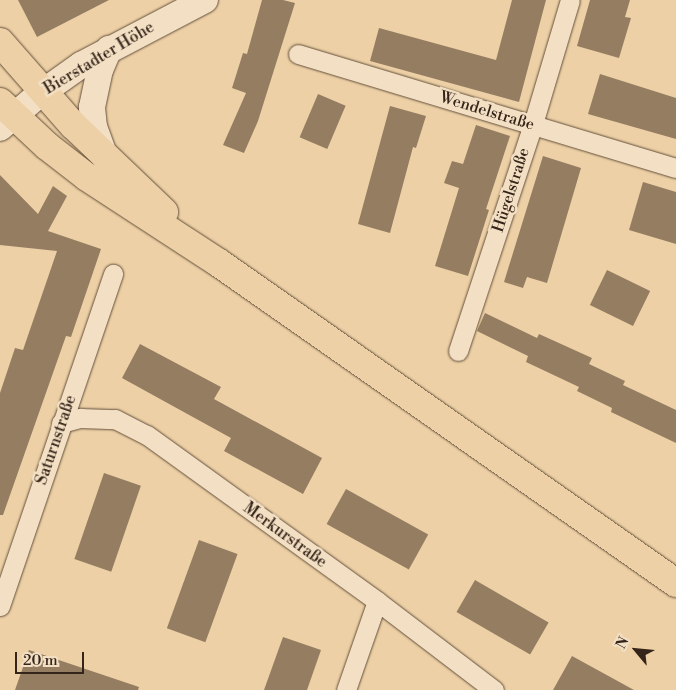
<!DOCTYPE html>
<meta charset="utf-8">
<style>
body{margin:0}
#map{position:relative;width:676px;height:690px;overflow:hidden;background:#edd0a5;font-family:"Libre Bodoni",serif}
div>[style]{position:absolute}
[style*='--x']{left:calc(var(--x)*1px);top:calc(var(--y)*1px);width:calc(var(--w)*1px);rotate:calc(var(--a)*1deg)}
.building>*{inset:0;background:#957d62;transform-origin:0 0}
.roads{filter:drop-shadow(0 0 1px #634f3c) drop-shadow(0 0 1px #634f3c)}
.minor>*{height:19px;margin:-9.5px;padding:0 9.5px;transform-origin:9.5px;border-radius:9.5px;background:#f3e0c4}
.secondary>*{height:26px;margin:-13px;padding:0 13px;transform-origin:13px;border-radius:13px;background:#f3e0c4}
.primary>*{height:28px;margin:-14px;padding:0 14px;transform-origin:14px;border-radius:14px;background:#edd0a5}
span{translate:-50% -50%;white-space:nowrap;text-align:center;line-height:1.15;-webkit-text-stroke:5px #f3e0c4;paint-order:stroke}
.street-label{font-size:16px;color:#352419}
.north{position:absolute;left:611px;top:625px;width:50px;height:50px;-webkit-text-stroke:4px #f3e0c4;paint-order:stroke;rotate:298deg;font-size:14px;font-weight:700;line-height:20px;text-align:center;color:#352419}
.north::after{content:'';display:block;margin:auto;width:18px;height:22px;background:#352419;clip-path:polygon(50% 0,100% 100%,50% 72%,0 100%)}
.scale{position:absolute;left:15px;top:652px;width:69px;height:22px;box-sizing:border-box;border:2px solid #352419;border-top:0;padding-left:6px;font-size:15px;line-height:18px;white-space:nowrap;color:#352419;-webkit-text-stroke:4px #f3e0c4;paint-order:stroke}
</style>
<div id="map">
<div class="building">
<div style="clip-path:polygon(18px 0,109px 0,37px 37px)"></div>
<div style="clip-path:polygon(262px 0,283px 0,295px 3px,258px 121px,244px 153px,223px 145px,246px 93px,232px 88px,243px 53px,247px 54px)"></div>
<div style="clip-path:polygon(512px 0,546px 0,519px 102px,370px 61px,379px 28px,496px 60px)"></div>
<div style="clip-path:polygon(590px 0,630px 0,625px 17px,631px 18px,619px 58px,577px 46px)"></div>
<div style="clip-path:polygon(600px 74px,676px 98px,676px 139px,588px 114px)"></div>
<div style="left:318px;top:94px;width:30px;height:47px;rotate:23deg"></div>
<div style="clip-path:polygon(390px 106px,426px 116px,416px 148px,413px 147px,390px 233px,358px 224px)"></div>
<div style="clip-path:polygon(476px 125px,510px 136px,486px 209px,489px 210px,468px 276px,435px 266px,459px 188px,444px 183px,452px 161px,463px 164px)"></div>
<div style="clip-path:polygon(543px 156px,581px 168px,547px 283px,527px 277px,523px 288px,504px 282px)"></div>
<div style="clip-path:polygon(0 175px,38px 214px,53px 186px,67px 196px,48px 231px,101px 249px,71px 337px,66px 336px,3px 515px,0 515px,0 393px,15px 348px,23px 350px,57px 251px,0 245px)"></div>
<div style="clip-path:polygon(643px 182px,676px 192px,676px 244px,629px 230px)"></div>
<div style="left:607px;top:270px;width:48px;height:39px;rotate:26deg"></div>
<div style="clip-path:polygon(485px 313px,537px 338px,539px 334px,592px 358px,589px 364px,625px 381px,623px 385px,676px 410px,676px 443px,611px 412px,612px 408px,577px 391px,579px 387px,526px 362px,528px 356px,477px 331px)"></div>
<div style="clip-path:polygon(140px 344px,221px 387px,214px 399px,322px 458px,303px 494px,224px 451px,231px 438px,122px 378px)"></div>
<div style="left:104px;top:473px;width:39px;height:91px;rotate:19deg"></div>
<div style="left:346px;top:489px;width:94px;height:40px;rotate:29deg"></div>
<div style="left:199px;top:540px;width:41px;height:94px;rotate:20deg"></div>
<div style="left:475px;top:580px;width:85px;height:37px;rotate:30deg"></div>
<div style="clip-path:polygon(283px 637px,321px 650px,307px 690px,264px 690px)"></div>
<div style="clip-path:polygon(29px 650px,139px 687px,138px 690px,15px 690px)"></div>
<div style="clip-path:polygon(572px 656px,634px 690px,553px 690px)"></div>
</div>
<div class="roads">
<div class="minor">
<div style="--x:298;--y:54;--w:395;--a:16.8"></div>
<div style="--x:458;--y:351;--w:239;--a:-71.7"></div>
<div style="--x:533;--y:124;--w:129;--a:-73.4"></div>
<div style="--x:61;--y:423;--w:20;--a:-15"></div>
<div style="--x:80;--y:418;--w:35;--a:2"></div>
<div style="--x:115;--y:419;--w:36;--a:27"></div>
<div style="--x:147;--y:435;--w:284;--a:35.8"></div>
<div style="--x:377;--y:601;--w:147;--a:37.3"></div>
<div style="--x:0;--y:606;--w:351;--a:-71.2"></div>
<div style="--x:346;--y:690;--w:94;--a:-70.8"></div>
</div>
<div class="secondary">
<div style="--x:0;--y:128;--w:48;--a:-40.7"></div>
<div style="--x:36;--y:97;--w:55;--a:-35.4"></div>
<div style="--x:81;--y:65;--w:140;--a:-27.7"></div>
<div style="--x:105;--y:157;--w:32;--a:-110"></div>
<div style="--x:94;--y:127;--w:20;--a:-96"></div>
<div style="--x:92;--y:107;--w:38;--a:-78"></div>
<div style="--x:100;--y:70;--w:23;--a:-67"></div>
</div>
<div class="primary">
<div style="--x:0;--y:42;--w:111;--a:48.7"></div>
<div style="--x:73;--y:125;--w:126;--a:43.7"></div>
<div style="--x:0;--y:102;--w:64;--a:43.1"></div>
<div style="--x:47;--y:146;--w:51;--a:37.8"></div>
<div style="--x:87;--y:177;--w:158;--a:33.1"></div>
<div style="--x:219;--y:263;--w:558;--a:35"></div>
</div>
</div>
<div class="street-label">
<span style="left:99px;top:58px;rotate:-31deg">Bierstadter Höhe</span>
<span style="left:487px;top:111px;rotate:17deg">Wendelstraße</span>
<span style="left:511px;top:190px;rotate:-72deg">Hügelstraße</span>
<span style="left:56px;top:440px;rotate:-71deg">Saturnstraße</span>
<span style="left:285px;top:535px;rotate:36deg">Merkurstraße</span>
</div>
<div class="north">N</div>
<div class="scale">20 m</div>
</div>
